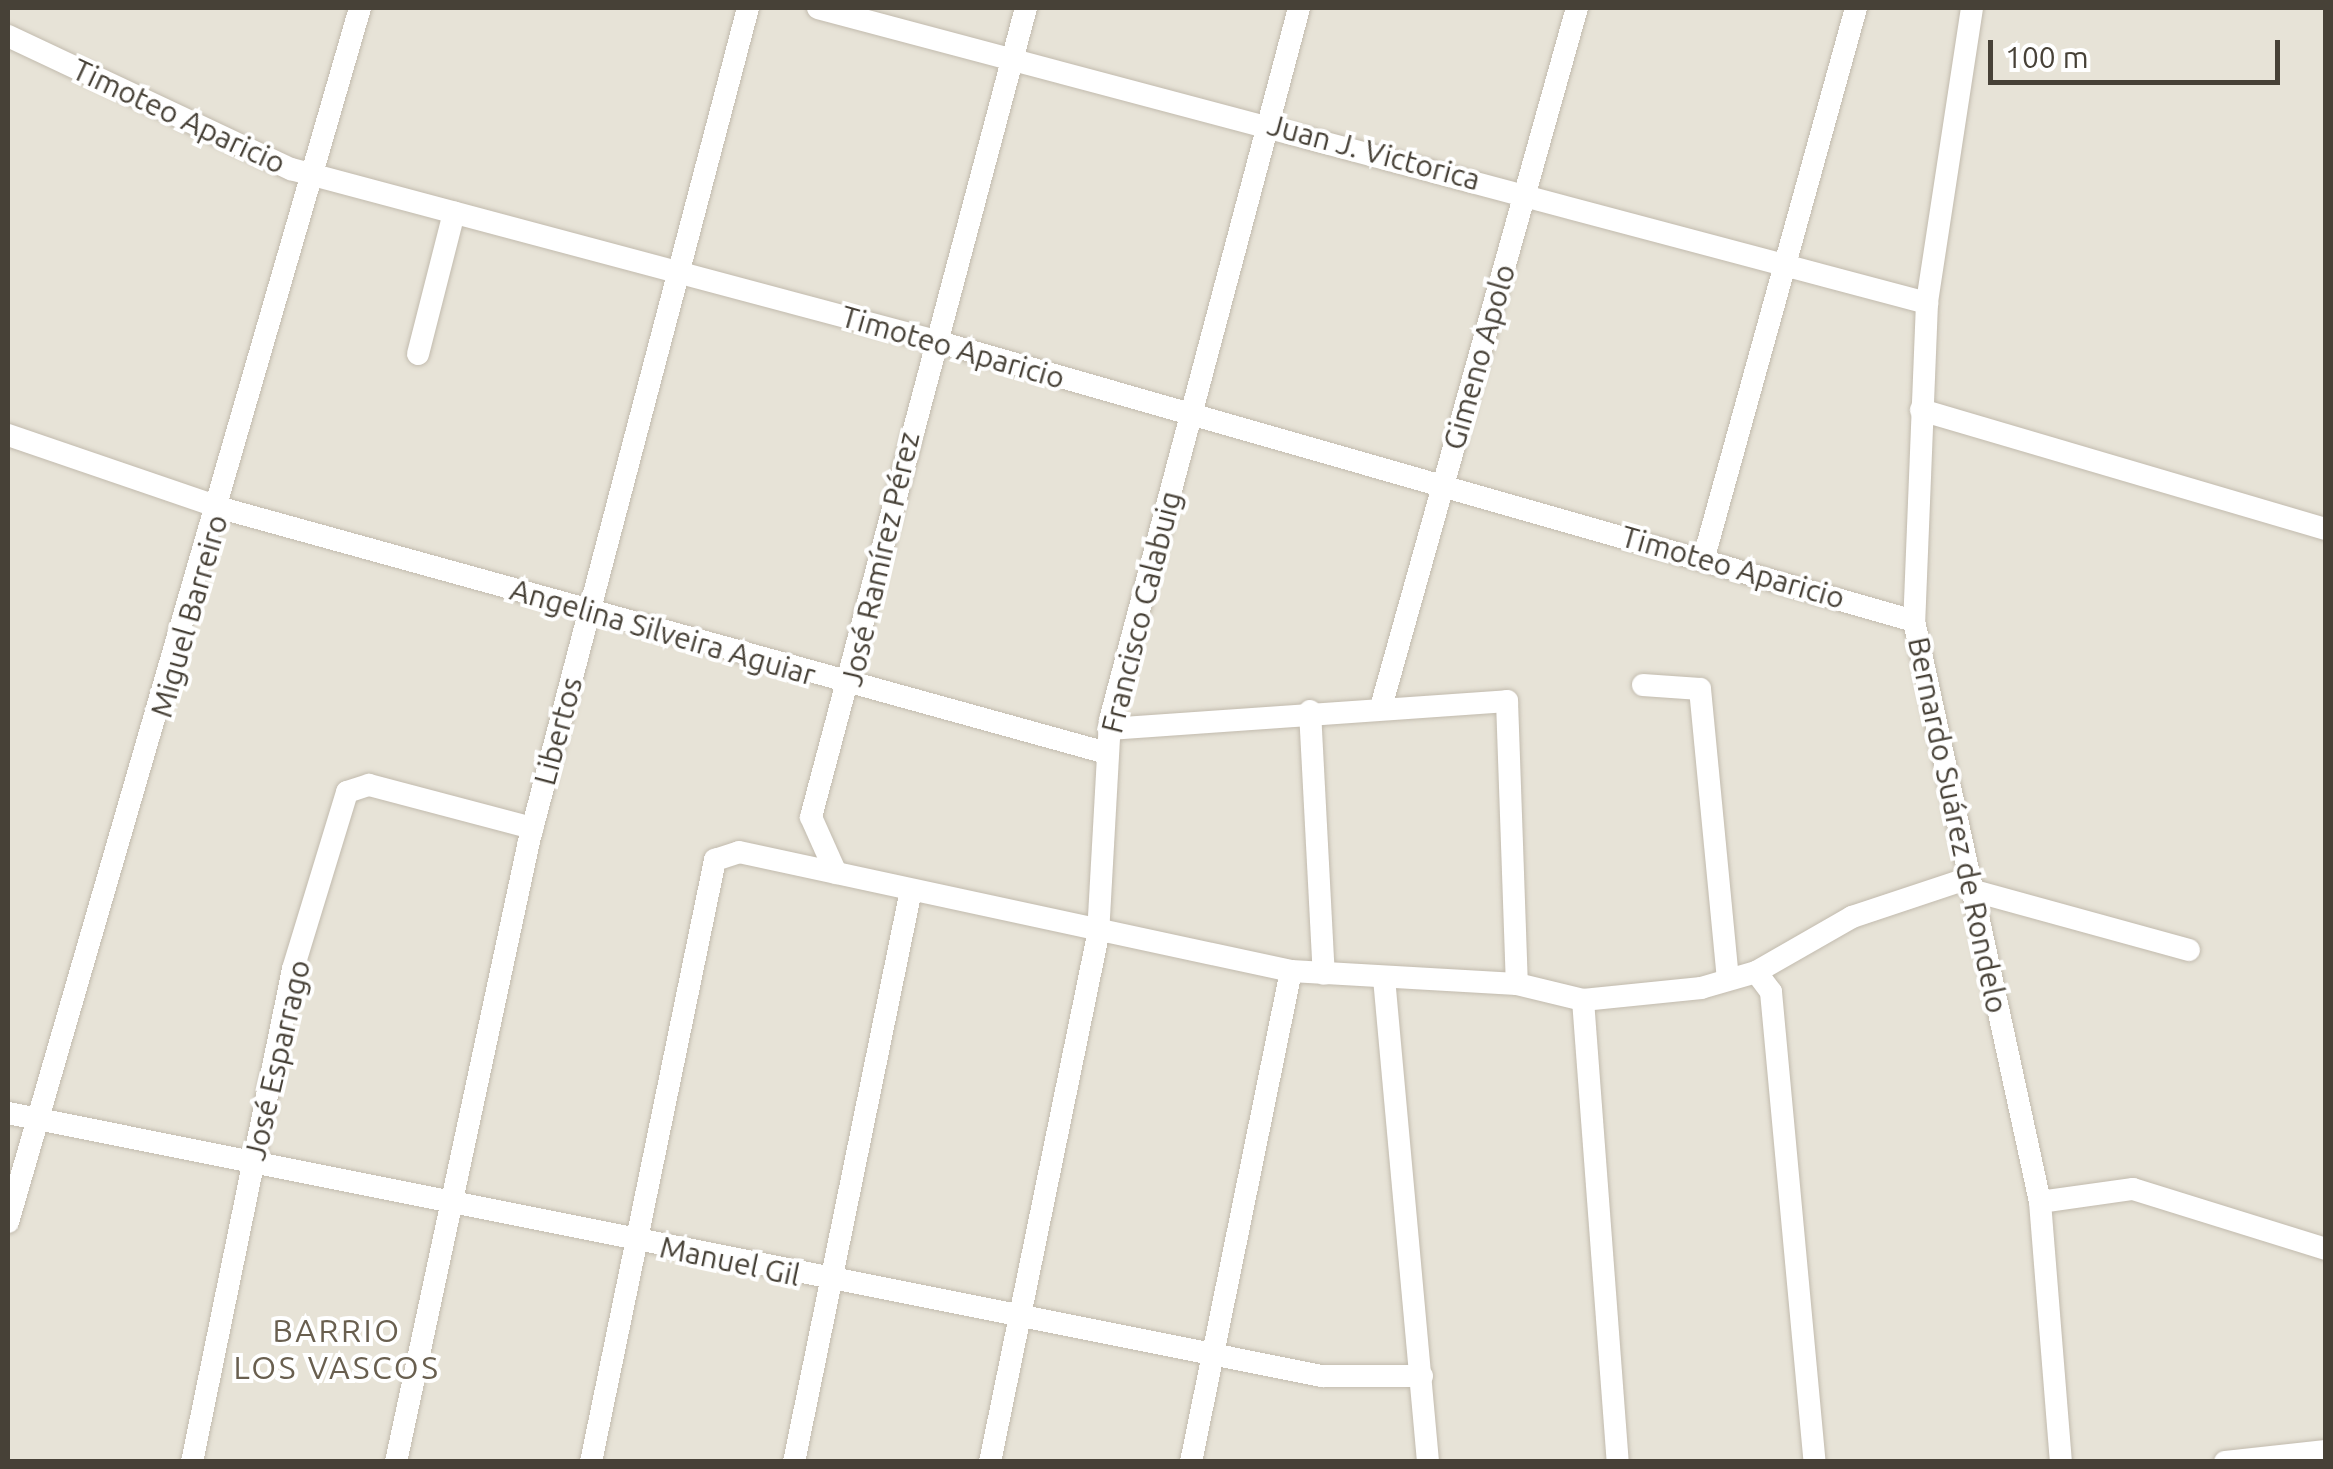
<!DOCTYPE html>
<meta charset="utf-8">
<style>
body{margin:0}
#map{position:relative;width:2333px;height:1469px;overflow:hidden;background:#f4f1e9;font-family:Ubuntu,sans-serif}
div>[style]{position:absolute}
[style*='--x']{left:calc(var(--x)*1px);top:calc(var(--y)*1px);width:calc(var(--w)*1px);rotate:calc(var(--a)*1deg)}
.residential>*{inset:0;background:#e7e3d7;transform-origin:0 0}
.roads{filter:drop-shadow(0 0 2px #c2bbae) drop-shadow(0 0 2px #c2bbae)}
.minor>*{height:22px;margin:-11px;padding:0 11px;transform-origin:11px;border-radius:11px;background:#fff}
span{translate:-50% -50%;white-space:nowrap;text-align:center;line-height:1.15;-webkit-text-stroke:8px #fff;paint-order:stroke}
.street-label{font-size:30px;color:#474137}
.neighbourhood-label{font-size:32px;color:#695f4f;letter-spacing:2.5px}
.frame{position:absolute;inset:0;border:10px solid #474137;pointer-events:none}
.scale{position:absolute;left:1988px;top:40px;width:292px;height:45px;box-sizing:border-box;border:5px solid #474137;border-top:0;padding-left:12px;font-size:30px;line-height:35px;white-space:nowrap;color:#474137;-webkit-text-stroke:8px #fff;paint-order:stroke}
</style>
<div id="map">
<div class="residential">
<div style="left:8px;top:8px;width:2317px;height:1453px"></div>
</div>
<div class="roads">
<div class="minor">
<div style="--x:818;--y:8;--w:1148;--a:14.9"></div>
<div style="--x:1972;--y:8;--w:298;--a:98.7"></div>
<div style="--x:1927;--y:303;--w:318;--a:92.3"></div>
<div style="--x:1914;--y:621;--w:595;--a:77.76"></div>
<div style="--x:2040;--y:1202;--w:261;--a:85.4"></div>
<div style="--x:8;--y:36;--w:313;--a:25.2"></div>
<div style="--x:291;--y:169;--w:663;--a:14.94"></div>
<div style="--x:932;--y:340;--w:1021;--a:15.97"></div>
<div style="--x:418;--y:354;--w:146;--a:-75.7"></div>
<div style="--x:1921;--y:410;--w:422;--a:16.4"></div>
<div style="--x:8;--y:435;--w:225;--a:18.9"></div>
<div style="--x:221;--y:508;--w:919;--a:15.46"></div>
<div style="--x:1704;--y:557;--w:570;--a:-74.52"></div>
<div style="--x:1643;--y:685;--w:57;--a:4"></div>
<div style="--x:1700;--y:689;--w:291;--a:84.5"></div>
<div style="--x:1381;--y:707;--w:726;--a:-74.34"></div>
<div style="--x:1310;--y:711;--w:263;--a:87"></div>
<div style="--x:1109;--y:729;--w:399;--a:-4"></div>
<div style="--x:1507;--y:701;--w:283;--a:88"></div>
<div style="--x:836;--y:873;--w:61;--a:-114.1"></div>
<div style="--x:811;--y:817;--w:837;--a:-75.12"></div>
<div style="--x:1971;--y:890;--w:226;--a:15.4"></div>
<div style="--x:1756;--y:972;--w:25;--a:53"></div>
<div style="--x:1771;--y:992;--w:472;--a:84.7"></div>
<div style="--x:1384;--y:978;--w:486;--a:84.8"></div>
<div style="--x:1583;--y:1000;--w:463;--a:85.7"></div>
<div style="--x:8;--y:1113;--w:1340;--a:11.32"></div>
<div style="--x:1322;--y:1376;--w:100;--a:0"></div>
<div style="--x:2040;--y:1202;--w:94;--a:-8"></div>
<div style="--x:2133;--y:1189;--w:202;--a:17.3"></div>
<div style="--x:8;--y:1222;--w:1264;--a:-73.83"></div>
<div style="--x:192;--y:1462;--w:503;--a:-78.42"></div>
<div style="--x:293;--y:969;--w:185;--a:-73"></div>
<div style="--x:347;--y:792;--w:23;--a:-18"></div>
<div style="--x:369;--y:785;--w:169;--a:14.8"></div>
<div style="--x:396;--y:1462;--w:635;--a:-77.91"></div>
<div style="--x:529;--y:841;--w:861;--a:-75.27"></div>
<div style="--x:591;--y:1462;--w:615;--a:-78.36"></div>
<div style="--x:715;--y:860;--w:25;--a:-18"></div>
<div style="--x:739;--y:852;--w:565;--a:12.17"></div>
<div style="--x:1291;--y:971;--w:226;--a:3.3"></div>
<div style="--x:1517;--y:984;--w:68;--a:13.6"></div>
<div style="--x:1583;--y:1000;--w:119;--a:-5.8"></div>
<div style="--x:1701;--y:988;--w:57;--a:-16.2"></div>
<div style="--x:1756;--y:972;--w:111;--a:-29.8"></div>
<div style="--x:1852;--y:917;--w:123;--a:-18.4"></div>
<div style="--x:794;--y:1462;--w:584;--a:-78.44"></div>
<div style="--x:990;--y:1462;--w:538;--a:-78.42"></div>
<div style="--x:1098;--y:935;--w:215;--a:-86.8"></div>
<div style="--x:1110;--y:720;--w:737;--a:-75.13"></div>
<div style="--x:1191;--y:1462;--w:501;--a:-78.49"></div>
<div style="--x:2225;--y:1462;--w:102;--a:-6.2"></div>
</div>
</div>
<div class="street-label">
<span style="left:179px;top:116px;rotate:25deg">Timoteo Aparicio</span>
<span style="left:1374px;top:152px;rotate:15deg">Juan J. Victorica</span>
<span style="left:953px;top:347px;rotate:16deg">Timoteo Aparicio</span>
<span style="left:1479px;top:357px;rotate:-74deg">Gimeno Apolo</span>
<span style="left:880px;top:559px;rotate:-77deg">José Ramírez Pérez</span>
<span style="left:1733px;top:567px;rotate:16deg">Timoteo Aparicio</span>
<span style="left:1141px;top:612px;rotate:-76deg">Francisco Calabuig</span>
<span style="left:189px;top:616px;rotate:-74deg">Miguel Barreiro</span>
<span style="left:663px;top:632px;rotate:16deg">Angelina Silveira Aguiar</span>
<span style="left:558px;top:731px;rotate:-75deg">Libertos</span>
<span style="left:1958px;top:825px;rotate:78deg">Bernardo Suárez de Rondelo</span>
<span style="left:277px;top:1060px;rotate:-77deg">José Esparrago</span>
<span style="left:730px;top:1261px;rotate:12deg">Manuel Gil</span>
</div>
<div class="neighbourhood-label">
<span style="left:337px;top:1349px">BARRIO<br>LOS VASCOS</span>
</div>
<div class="frame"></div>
<div class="scale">100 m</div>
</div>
